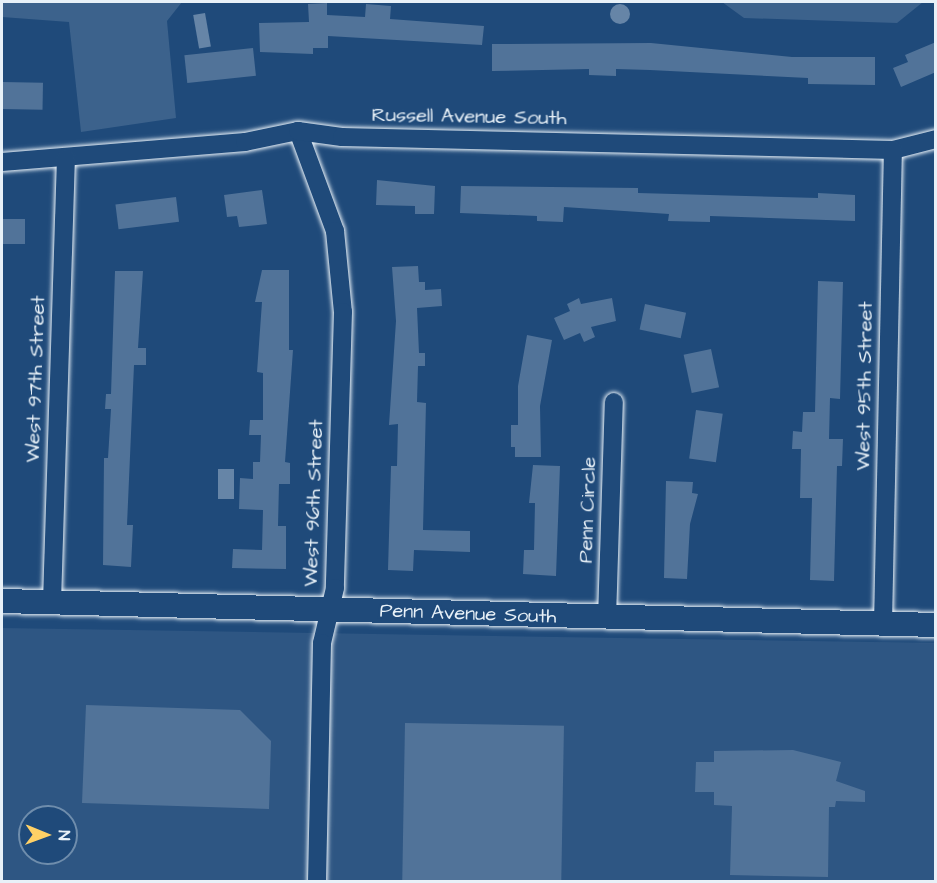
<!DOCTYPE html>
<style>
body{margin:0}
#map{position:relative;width:937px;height:883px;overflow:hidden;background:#1f4a7a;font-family:"Architects Daughter",sans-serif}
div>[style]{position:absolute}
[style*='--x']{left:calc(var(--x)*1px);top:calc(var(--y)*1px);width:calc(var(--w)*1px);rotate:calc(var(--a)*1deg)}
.built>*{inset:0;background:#2e5683}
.green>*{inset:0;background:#3c628c}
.water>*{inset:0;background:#6685a7;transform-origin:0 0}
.round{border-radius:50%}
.building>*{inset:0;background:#517399;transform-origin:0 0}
.roads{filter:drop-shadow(0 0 2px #e8f1f8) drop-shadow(0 0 2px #e8f1f8)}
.minor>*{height:18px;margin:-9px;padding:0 9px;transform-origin:9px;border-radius:9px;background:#1f4a7a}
.major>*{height:24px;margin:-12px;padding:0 12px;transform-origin:12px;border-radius:12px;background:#1f4a7a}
span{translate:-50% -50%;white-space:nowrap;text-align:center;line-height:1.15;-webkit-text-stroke:4.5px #1f4a7a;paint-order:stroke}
.street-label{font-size:20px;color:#e8f1f8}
.frame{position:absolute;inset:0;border:3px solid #e8f1f8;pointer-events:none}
.north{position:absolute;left:18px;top:805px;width:60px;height:60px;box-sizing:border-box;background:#1f4a7a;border:2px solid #6f8dac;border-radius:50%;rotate:91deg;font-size:16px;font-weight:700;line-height:24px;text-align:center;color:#e8f1f8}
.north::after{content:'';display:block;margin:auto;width:21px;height:27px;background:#ffd166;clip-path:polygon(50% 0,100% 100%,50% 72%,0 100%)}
</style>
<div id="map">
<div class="built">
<div style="clip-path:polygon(evenodd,2px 628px,935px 643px,935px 881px,2px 882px,2px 628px,30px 817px,66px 817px,66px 853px,30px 853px,30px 817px)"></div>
</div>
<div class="green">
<div style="clip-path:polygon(2px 2px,182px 2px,167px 21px,176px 118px,81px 132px,69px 22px,2px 17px)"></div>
<div style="clip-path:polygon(722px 2px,923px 2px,897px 23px,744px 18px)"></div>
</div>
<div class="water">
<div class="round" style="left:610px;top:4px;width:20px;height:20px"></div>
<div style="left:205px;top:13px;width:34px;height:12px;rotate:80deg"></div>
<div style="left:218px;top:469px;width:16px;height:30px"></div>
</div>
<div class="building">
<div style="clip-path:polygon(327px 3px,327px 15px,365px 17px,366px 4px,391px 6px,390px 19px,484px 26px,482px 45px,328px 36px,328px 48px,313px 48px,313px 54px,260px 52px,259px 23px,309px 22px,308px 4px)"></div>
<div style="clip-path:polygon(936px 42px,936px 72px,901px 87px,893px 68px,908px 62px,905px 55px)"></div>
<div style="clip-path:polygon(651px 43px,792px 57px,875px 57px,875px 85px,808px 84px,808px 78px,650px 70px,616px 69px,616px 76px,589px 75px,589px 69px,492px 71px,492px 44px)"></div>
<div style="left:253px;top:48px;width:28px;height:69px;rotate:84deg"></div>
<div style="left:2px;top:82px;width:41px;height:27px;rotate:1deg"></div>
<div style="clip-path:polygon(377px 180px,435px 186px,434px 214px,415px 214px,415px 206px,376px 205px)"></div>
<div style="clip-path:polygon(461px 186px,638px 188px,638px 193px,818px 198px,818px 193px,855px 195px,855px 221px,710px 216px,710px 222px,668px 221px,669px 214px,564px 207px,563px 222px,537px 221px,537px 216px,460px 213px)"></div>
<div style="clip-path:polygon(262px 190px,267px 224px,239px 227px,237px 216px,227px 217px,224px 195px)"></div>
<div style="left:176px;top:197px;width:25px;height:61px;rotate:83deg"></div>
<div style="left:2px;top:219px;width:23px;height:25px"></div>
<div style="clip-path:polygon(418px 266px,419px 282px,425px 282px,425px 290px,441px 289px,442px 306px,417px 308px,419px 353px,425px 353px,425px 366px,418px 366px,417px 402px,426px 403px,423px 530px,470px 531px,470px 552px,414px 550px,413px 571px,388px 570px,391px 466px,397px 466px,398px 424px,389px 425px,396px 321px,392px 267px)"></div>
<div style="clip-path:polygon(262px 270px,289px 270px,289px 350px,293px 350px,285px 462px,290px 463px,290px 484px,279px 484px,278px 526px,286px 526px,286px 569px,232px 568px,233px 549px,262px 550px,263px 510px,239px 509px,240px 478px,253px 479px,253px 462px,260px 462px,261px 435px,249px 435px,250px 420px,263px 420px,263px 373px,257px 372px,262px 302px,255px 302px)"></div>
<div style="clip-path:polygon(115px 271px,143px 271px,138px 348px,146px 348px,146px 365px,134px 365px,127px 525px,133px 525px,131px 567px,103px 565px,104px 458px,108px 458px,111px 409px,105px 409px,106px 394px,111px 394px)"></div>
<div style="clip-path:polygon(818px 281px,843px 282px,840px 399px,830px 398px,829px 439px,843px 439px,842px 466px,837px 466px,834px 581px,810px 580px,812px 498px,800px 498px,801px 449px,792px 449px,793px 431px,802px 432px,803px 412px,815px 412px)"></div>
<div style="clip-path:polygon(579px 298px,581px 304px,612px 298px,616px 321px,591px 327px,595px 337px,584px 342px,580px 333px,564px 340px,554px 318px,570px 311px,567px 304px)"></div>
<div style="left:645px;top:304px;width:42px;height:26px;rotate:12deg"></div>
<div style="clip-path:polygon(527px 335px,552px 340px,540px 406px,541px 457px,515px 457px,515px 447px,511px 447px,511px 425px,518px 425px,518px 386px)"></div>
<div style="left:711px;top:349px;width:39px;height:28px;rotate:78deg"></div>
<div style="left:696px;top:410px;width:27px;height:49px;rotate:8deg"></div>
<div style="clip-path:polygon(533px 465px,560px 466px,556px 576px,523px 574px,524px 550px,534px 550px,535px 503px,529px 503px)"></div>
<div style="clip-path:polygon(666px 481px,693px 482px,692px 493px,698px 494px,690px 524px,687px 579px,664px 578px)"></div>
<div style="clip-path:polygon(86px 705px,240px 710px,271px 741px,269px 809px,82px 803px)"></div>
<div style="left:405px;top:723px;width:159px;height:159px;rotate:1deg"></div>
<div style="clip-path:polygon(793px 750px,841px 762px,836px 781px,865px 791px,865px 802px,836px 801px,835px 807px,829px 807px,828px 877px,730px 875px,732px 806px,714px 805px,714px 792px,695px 792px,696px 762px,714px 762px,714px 751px)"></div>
</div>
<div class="roads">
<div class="minor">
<div style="--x:298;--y:131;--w:107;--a:69.7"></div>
<div style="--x:335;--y:231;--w:81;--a:84.4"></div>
<div style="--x:343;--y:312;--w:276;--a:91.7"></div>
<div style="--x:335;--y:588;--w:57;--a:103.3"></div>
<div style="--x:322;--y:643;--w:239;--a:91.2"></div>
<div style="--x:2;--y:162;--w:244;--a:-4.7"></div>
<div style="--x:245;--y:142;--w:54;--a:-11.7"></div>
<div style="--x:298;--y:131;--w:44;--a:7.8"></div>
<div style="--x:342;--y:137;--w:551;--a:1.35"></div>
<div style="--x:893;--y:150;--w:44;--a:-14.3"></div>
<div style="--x:52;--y:602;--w:444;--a:-88.2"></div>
<div style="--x:607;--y:619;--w:217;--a:-88.2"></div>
<div style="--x:883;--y:624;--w:474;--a:-88.8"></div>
</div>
<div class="major">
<div style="--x:2;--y:601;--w:934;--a:1.47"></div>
</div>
</div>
<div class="street-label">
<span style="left:469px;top:117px;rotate:1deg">Russell Avenue South</span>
<span style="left:36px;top:379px;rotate:-88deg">West 97th Street</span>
<span style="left:865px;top:386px;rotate:-89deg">West 95th Street</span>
<span style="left:314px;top:503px;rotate:-88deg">West 96th Street</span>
<span style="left:588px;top:510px;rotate:-88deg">Penn Circle</span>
<span style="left:468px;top:614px;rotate:2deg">Penn Avenue South</span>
</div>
<div class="frame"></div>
<div class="north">N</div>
</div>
